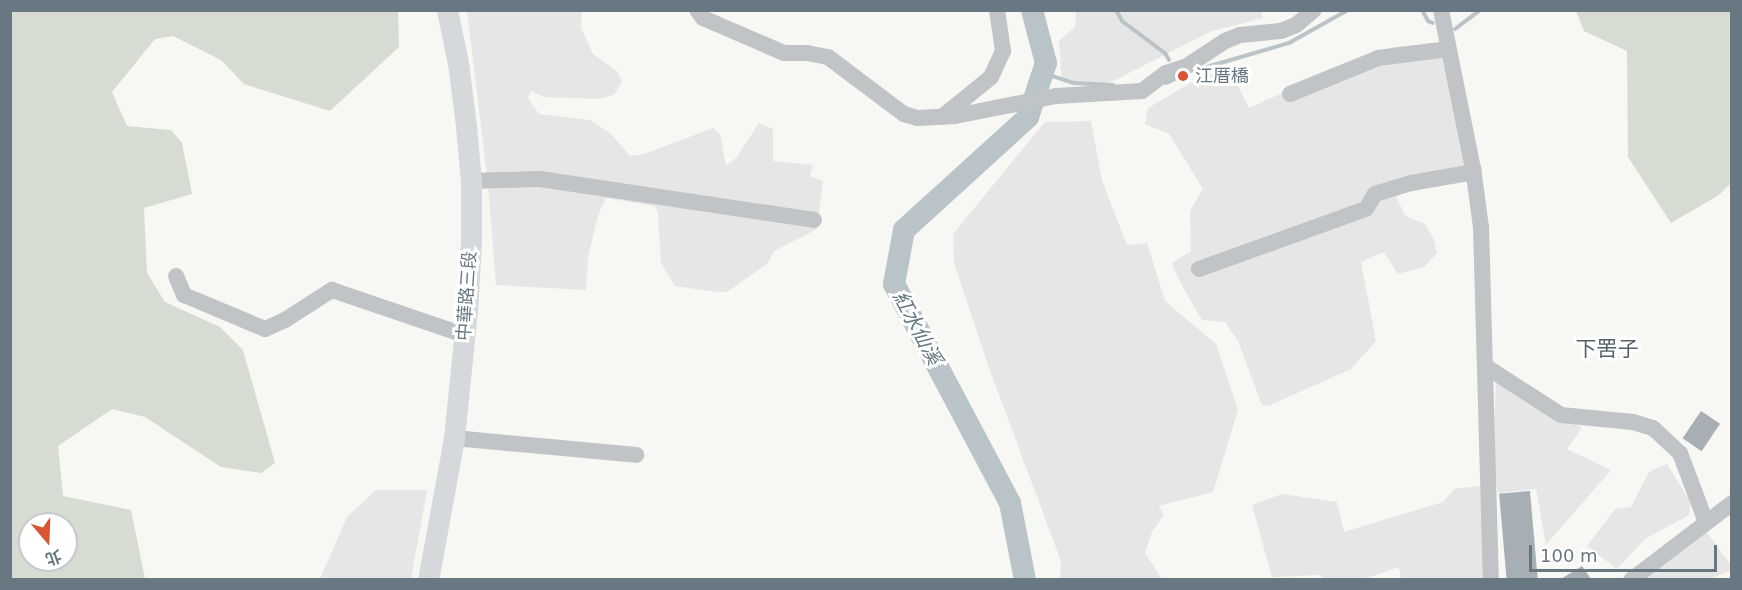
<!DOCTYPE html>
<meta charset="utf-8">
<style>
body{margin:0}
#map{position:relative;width:1742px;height:590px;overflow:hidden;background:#f7f7f4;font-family:"DejaVu Sans","Noto Sans TC",sans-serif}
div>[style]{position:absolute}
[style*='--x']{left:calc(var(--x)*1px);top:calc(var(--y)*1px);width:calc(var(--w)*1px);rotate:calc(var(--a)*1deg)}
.built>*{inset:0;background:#e5e6e5}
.green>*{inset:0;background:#d7dcd3}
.stream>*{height:4px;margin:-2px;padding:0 2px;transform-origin:2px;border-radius:2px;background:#bac4c8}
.river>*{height:22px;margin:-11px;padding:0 11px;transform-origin:11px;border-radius:11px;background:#bac4c8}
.building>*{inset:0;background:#a8afb4;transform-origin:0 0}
.minor>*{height:16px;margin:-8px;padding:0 8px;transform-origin:8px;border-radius:8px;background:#c0c4c7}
.major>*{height:21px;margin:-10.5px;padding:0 10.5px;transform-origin:10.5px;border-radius:10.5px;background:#d5d9dc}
.dots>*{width:16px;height:16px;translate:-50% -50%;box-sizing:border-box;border:3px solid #fff;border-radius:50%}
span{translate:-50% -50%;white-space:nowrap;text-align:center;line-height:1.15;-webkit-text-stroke:6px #fff;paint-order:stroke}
.poi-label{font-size:18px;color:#687883}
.left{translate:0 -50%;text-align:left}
.street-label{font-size:18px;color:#687883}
.water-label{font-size:20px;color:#63787f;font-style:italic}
.quarter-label{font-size:21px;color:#556169}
.frame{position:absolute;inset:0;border:12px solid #687883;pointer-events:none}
.north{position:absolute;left:18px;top:512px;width:60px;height:60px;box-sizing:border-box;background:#fff;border:2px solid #c3c9cd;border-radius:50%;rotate:161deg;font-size:16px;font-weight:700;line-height:24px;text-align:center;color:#687883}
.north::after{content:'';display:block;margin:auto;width:21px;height:27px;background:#d95432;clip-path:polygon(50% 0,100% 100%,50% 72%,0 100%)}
.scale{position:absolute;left:1529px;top:545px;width:188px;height:27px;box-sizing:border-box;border:3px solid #687883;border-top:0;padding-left:8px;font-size:18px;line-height:21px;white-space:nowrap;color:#687883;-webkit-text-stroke:4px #fff;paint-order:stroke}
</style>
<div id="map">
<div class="built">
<div style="clip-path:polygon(467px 11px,582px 11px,581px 28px,593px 54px,617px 71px,622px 82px,614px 95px,597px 99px,544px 97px,531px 91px,528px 98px,539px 114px,590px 120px,610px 133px,630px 156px,645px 154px,713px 128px,720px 134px,726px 166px,736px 158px,759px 123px,773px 129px,773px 161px,813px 165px,810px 176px,823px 181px,817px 229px,774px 251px,767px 264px,727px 292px,717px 292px,675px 286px,661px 263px,658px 213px,655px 206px,606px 198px,598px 215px,588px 258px,586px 290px,496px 285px,488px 184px)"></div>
<div style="clip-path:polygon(1261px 11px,1263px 18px,1212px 31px,1113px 81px,1100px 85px,1062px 82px,1059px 41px,1075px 27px,1076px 11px,1074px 11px)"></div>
<div style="clip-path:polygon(1443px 43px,1467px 179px,1395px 194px,1405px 216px,1425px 224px,1434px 240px,1437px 253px,1424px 267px,1398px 274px,1384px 252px,1361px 262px,1376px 341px,1351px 369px,1268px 406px,1262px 405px,1238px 341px,1225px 322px,1202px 320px,1181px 284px,1172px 263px,1191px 251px,1190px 211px,1203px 189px,1169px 134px,1145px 124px,1148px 108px,1226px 62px,1249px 108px,1353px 61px,1394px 47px)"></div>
<div style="clip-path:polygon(1091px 121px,1102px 181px,1127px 245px,1147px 243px,1165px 301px,1216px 344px,1238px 410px,1213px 492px,1159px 506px,1164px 515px,1152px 532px,1145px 553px,1162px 579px,1060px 579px,1061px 561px,989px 368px,954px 263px,953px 234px,1045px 122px)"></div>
<div style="clip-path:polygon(1506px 378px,1582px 428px,1567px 449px,1611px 470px,1546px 545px,1536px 489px,1498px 493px,1493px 458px,1496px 383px)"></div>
<div style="clip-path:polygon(1667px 464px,1691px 503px,1689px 515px,1645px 539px,1617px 569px,1587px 546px,1615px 509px,1631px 507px,1649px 472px)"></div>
<div style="clip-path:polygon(1480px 486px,1487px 579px,1401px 579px,1399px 567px,1364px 579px,1324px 579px,1320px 575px,1272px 577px,1252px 505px,1282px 494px,1337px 502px,1344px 532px,1443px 502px,1454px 489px)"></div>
<div style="clip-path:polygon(376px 490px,427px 490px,411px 579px,320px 579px,347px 517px)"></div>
<div style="clip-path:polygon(1705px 530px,1731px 565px,1731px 570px,1710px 579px,1643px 580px)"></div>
</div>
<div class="green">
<div style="clip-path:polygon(evenodd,10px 11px,398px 11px,399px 47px,330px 111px,244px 84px,221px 60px,173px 36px,155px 39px,112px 92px,127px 126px,171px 130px,182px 143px,192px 194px,144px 208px,147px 273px,165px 302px,220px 327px,243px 350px,275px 463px,261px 473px,221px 467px,145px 417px,112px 409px,58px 446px,63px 496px,131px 510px,145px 579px,11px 579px,10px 11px,30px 524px,66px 524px,66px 560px,30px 560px,30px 524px)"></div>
<div style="clip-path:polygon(1576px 11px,1731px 11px,1731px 183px,1719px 195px,1671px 223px,1628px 157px,1627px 51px,1584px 31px)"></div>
</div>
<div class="stream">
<div style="--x:1116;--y:10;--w:13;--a:61"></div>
<div style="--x:1122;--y:21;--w:54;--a:36.7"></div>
<div style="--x:1165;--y:53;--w:8;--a:60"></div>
<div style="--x:1422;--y:10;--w:13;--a:61"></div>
<div style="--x:1428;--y:21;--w:5;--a:22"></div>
<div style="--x:1455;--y:29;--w:31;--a:-37"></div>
<div style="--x:1193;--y:71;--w:100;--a:-16.3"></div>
<div style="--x:1289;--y:43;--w:68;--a:-29.2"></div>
<div style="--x:1043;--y:73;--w:32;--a:18"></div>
<div style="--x:1073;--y:83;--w:40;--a:2.9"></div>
<div style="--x:1166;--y:83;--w:17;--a:-25"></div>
</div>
<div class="river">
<div style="--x:1025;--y:580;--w:78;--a:-101"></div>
<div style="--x:1010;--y:503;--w:248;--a:-117.9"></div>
<div style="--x:894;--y:284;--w:55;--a:-79.5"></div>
<div style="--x:904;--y:230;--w:168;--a:-42.3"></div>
<div style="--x:1028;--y:117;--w:57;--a:-71.6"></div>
<div style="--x:1046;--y:63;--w:55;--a:-104.8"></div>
</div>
<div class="building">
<div style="left:1701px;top:411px;width:23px;height:33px;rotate:34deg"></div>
<div style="left:1530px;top:491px;width:88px;height:31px;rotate:85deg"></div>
<div style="clip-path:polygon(1582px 566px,1591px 579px,1561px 579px)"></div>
</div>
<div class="minor">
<div style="--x:697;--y:10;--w:10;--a:53"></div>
<div style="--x:703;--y:18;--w:88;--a:23.4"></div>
<div style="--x:784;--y:53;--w:23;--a:0"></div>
<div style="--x:807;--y:53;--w:21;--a:11"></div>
<div style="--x:828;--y:57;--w:95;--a:36.9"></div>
<div style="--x:904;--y:114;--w:14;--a:17"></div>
<div style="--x:917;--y:118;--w:38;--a:-3"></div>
<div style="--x:955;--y:116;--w:103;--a:-11.2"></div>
<div style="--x:1056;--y:96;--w:86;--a:-3.3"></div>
<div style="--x:1142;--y:91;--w:30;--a:-37"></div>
<div style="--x:1166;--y:73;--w:22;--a:-18"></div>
<div style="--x:1187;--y:66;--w:45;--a:-33.3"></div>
<div style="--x:1225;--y:41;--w:16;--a:-22"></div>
<div style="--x:1240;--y:35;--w:41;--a:-5.6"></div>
<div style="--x:1281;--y:31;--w:16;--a:-22"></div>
<div style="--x:1296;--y:25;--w:23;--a:-40"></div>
<div style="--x:1441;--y:10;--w:161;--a:78.6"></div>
<div style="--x:1473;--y:168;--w:60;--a:82.3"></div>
<div style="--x:1481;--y:227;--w:353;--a:88.4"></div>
<div style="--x:1290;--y:94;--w:95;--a:-22.2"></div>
<div style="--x:1378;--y:58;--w:71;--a:-7.3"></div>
<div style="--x:942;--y:117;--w:63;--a:-39.2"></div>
<div style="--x:991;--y:77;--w:29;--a:-65"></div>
<div style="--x:1003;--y:51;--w:41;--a:-98.3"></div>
<div style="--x:471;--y:181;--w:69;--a:-1.7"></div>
<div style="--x:540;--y:179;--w:277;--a:8.5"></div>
<div style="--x:1199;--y:269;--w:177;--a:-19.8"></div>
<div style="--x:1366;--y:209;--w:17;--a:-59"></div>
<div style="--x:1375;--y:194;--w:38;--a:-17"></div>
<div style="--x:1411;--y:183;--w:64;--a:-9.9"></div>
<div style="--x:176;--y:276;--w:21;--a:67"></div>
<div style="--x:184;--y:295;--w:88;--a:22.8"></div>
<div style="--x:265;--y:329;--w:22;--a:-24"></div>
<div style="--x:285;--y:320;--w:56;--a:-32.6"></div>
<div style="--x:332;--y:290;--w:139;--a:18.8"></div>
<div style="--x:1485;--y:366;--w:90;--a:32.8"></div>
<div style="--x:1561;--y:415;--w:72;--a:5.6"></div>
<div style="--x:1633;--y:422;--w:21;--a:17"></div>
<div style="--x:1653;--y:428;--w:37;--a:43"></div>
<div style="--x:1680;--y:453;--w:74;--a:69.4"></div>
<div style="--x:454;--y:438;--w:183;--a:5.3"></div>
<div style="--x:1631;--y:580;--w:127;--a:-37.3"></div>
</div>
<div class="major">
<div style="--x:428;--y:580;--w:144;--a:-79.6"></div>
<div style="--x:454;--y:438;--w:128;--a:-84.2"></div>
<div style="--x:467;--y:311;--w:69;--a:-86.7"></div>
<div style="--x:471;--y:242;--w:61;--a:-90"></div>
<div style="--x:471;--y:181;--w:55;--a:-95.2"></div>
<div style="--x:466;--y:126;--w:64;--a:-97.2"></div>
<div style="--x:458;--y:63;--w:54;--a:-101.7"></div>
</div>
<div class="dots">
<div style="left:1183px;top:76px;background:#d95432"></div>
</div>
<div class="poi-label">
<span class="left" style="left:1195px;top:76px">江厝橋</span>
</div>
<div class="street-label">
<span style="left:467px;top:296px;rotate:-86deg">中華路三段</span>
</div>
<div class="water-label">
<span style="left:917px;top:328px;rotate:62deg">紅水仙溪</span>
</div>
<div class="quarter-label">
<span style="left:1607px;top:349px">下罟子</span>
</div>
<div class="frame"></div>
<div class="north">北</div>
<div class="scale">100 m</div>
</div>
